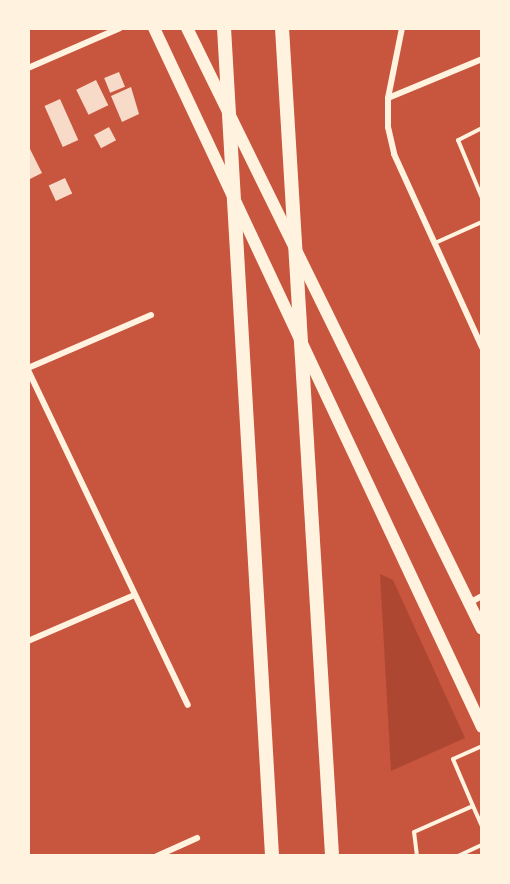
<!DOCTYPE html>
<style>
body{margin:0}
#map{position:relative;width:510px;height:884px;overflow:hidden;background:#c8553d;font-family:"Open Sans",sans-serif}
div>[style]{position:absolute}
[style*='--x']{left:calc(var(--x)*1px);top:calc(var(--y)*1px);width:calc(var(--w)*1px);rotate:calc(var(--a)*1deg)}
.green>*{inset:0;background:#ae4732}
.building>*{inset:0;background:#f7dbc8;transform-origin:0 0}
.service>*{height:4px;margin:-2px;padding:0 2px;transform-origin:2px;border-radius:2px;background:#fff3e0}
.minor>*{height:6px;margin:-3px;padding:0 3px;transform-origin:3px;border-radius:3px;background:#fff3e0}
.primary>*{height:12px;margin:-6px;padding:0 6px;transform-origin:6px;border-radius:6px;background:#fff3e0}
.motorway>*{height:14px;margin:-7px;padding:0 7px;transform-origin:7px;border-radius:7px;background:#fff3e0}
span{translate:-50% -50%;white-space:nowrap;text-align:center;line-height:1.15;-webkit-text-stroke:6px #fff3e0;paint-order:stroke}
.frame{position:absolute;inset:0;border:30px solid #fff3e0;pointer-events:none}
</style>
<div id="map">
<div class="green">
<div style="clip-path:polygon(380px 574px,393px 580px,465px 738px,391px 771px)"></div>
</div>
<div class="building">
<div style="left:119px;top:72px;width:16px;height:16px;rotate:68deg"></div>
<div style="left:96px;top:80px;width:28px;height:22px;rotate:64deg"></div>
<div style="clip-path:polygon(131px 87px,139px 114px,122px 122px,111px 96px)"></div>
<div style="left:60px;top:99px;width:45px;height:17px;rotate:66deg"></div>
<div style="left:109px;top:127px;width:15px;height:17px;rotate:62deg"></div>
<div style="clip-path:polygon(28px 145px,42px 173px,28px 180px)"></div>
<div style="left:65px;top:178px;width:17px;height:18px;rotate:65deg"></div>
</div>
<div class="service">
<div style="--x:482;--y:128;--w:27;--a:153"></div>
<div style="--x:458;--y:140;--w:63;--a:67.5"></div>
<div style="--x:435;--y:243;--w:51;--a:-24.1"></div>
<div style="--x:473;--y:806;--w:22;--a:66"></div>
<div style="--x:417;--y:856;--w:24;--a:-97"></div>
<div style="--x:414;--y:832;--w:64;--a:-23.8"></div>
<div style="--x:473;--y:806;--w:51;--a:-113.1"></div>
<div style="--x:453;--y:759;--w:32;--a:-24"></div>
<div style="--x:458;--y:856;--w:26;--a:-25"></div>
</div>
<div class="minor">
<div style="--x:402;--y:28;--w:71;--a:101.3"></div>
<div style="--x:388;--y:98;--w:29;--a:90"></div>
<div style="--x:388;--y:127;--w:28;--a:77"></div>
<div style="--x:394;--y:154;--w:212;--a:65.5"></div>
<div style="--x:28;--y:68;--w:100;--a:-23.5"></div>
<div style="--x:388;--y:98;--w:102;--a:-22.5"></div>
<div style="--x:28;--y:368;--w:134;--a:-23.3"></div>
<div style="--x:28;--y:370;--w:371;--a:64.5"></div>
<div style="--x:469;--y:603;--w:15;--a:-28"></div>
<div style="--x:28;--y:641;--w:116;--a:-23.3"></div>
<div style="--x:157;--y:856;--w:44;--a:-24.2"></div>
</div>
<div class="primary">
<div style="--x:154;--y:28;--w:772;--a:64.86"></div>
<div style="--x:187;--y:28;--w:669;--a:63.86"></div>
</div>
<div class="motorway">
<div style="--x:224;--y:28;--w:829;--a:86.68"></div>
<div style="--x:282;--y:28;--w:830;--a:86.54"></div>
</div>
<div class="frame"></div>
</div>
